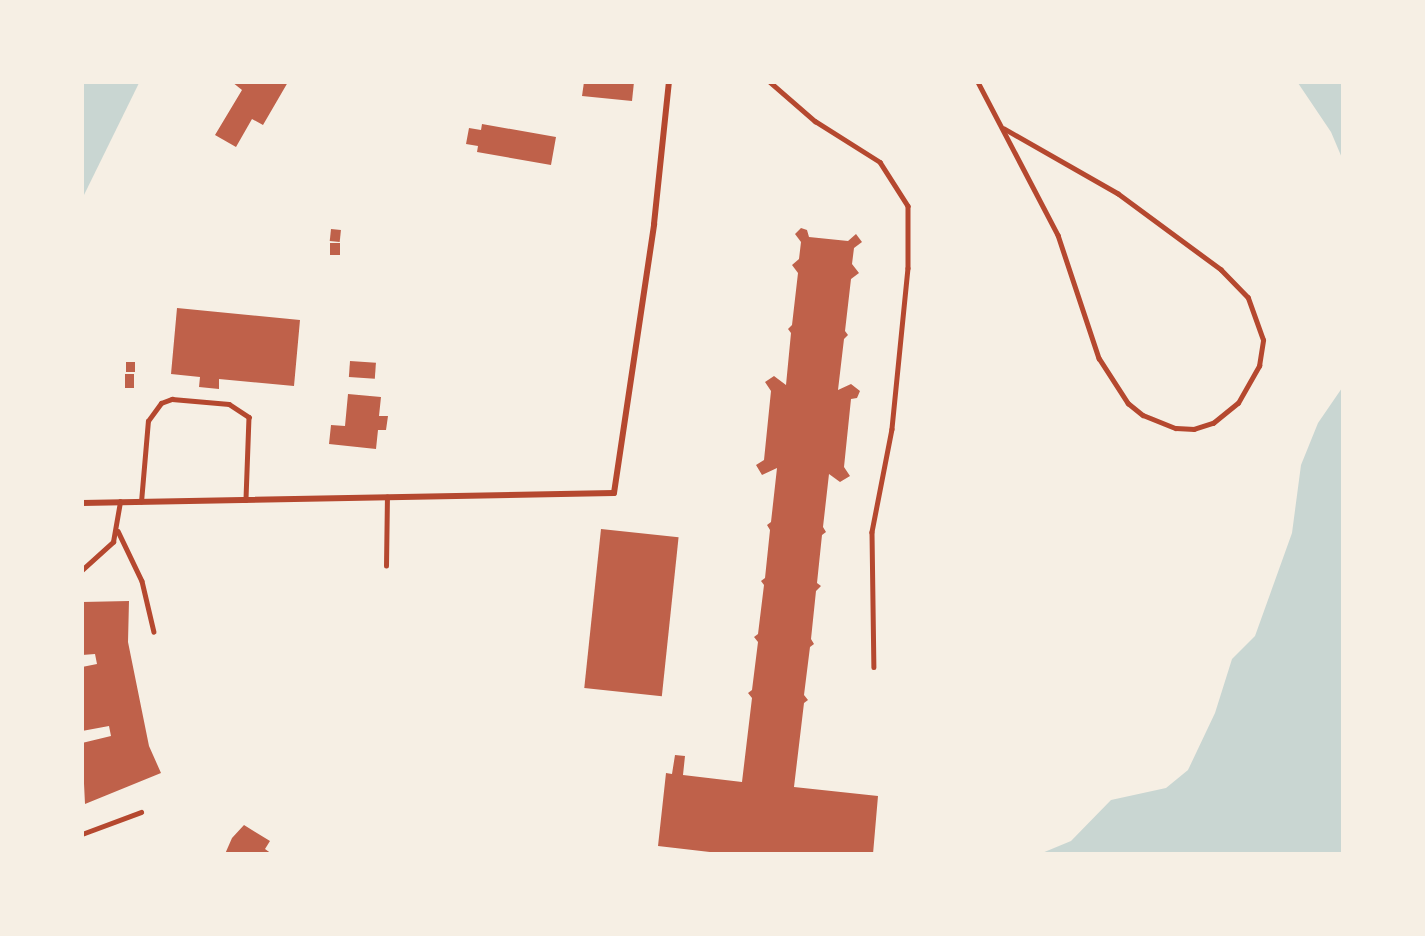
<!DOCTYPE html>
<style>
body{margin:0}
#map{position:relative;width:1425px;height:936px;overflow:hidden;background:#f6efe4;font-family:Arial,sans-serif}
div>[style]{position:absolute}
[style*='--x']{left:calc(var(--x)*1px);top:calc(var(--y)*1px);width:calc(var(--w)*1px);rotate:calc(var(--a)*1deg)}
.water>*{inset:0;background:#c9d6d2}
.building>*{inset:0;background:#bf614a;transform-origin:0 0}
.service>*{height:4.5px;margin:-2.25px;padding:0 2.25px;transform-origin:2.25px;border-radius:2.25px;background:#b5482f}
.minor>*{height:6px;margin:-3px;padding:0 3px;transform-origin:3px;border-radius:3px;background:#b5482f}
span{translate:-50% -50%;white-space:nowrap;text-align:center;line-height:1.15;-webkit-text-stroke:5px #f6efe4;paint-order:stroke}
.frame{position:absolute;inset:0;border:84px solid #f6efe4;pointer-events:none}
</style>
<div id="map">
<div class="water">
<div style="clip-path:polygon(83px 82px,139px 83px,83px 197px,82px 83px)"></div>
<div style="clip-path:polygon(1298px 83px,1342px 83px,1342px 158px,1331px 132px)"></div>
<div style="clip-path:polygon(1342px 388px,1342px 853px,1042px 853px,1071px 841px,1111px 800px,1166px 788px,1188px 770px,1215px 713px,1232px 659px,1255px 636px,1292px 533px,1301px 465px,1318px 423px)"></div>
</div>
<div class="building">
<div style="clip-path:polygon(232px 82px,288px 82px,263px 125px,252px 119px,236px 147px,215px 135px,242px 90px)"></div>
<div style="clip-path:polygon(584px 82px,634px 82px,632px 101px,582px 96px)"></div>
<div style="clip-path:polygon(482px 124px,556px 137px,551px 165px,477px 152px,478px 146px,466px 144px,469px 128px,481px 130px)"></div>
<div style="clip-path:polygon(801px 228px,807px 230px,809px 237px,848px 241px,856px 234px,862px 242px,854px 248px,852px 264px,859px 273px,851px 279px,845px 331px,848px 335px,844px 339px,838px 390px,851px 384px,860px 391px,857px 398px,851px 399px,844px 467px,850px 476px,840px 482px,829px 474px,823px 527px,826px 532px,822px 535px,817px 583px,821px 586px,816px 591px,811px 639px,814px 644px,810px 647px,804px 695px,808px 700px,804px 703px,794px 787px,878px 796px,873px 854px,727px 854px,658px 846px,666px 773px,672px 774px,675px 755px,685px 756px,683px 775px,742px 782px,752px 698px,748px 693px,752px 690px,758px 642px,754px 637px,758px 634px,764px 585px,761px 581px,765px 578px,770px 530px,767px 525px,771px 522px,777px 468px,762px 475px,756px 465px,764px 460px,771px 391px,765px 382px,774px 376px,786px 385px,791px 333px,788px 329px,792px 325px,798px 273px,792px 265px,799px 259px,801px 242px,795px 234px)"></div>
<div style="left:331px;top:229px;width:10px;height:12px;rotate:6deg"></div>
<div style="left:330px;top:243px;width:10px;height:12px"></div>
<div style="clip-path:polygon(177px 308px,300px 320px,294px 386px,219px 379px,219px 389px,199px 387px,200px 377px,171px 374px)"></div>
<div style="left:350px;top:361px;width:26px;height:16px;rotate:4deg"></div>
<div style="left:126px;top:362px;width:9px;height:10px"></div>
<div style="left:134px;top:374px;width:14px;height:9px;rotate:90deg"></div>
<div style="clip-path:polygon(348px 394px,381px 397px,379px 416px,388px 416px,386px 430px,378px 430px,376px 449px,329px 444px,331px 425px,345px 426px)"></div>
<div style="left:601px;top:529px;width:78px;height:160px;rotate:6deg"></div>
<div style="clip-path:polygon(129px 601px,128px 642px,149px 746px,161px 773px,85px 804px,82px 743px,111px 736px,109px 726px,82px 731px,82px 667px,97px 664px,95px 654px,82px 655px,82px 602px)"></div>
<div style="clip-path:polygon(244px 825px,270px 841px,265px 849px,272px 854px,225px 854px,232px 838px)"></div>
</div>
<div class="service">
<div style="--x:770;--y:82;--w:60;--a:40.9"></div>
<div style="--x:815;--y:121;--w:77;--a:32.2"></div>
<div style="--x:880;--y:162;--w:52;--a:57.5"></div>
<div style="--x:908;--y:206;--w:62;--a:90"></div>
<div style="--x:908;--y:268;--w:162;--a:95.7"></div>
<div style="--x:892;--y:429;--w:105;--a:101"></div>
<div style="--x:872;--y:532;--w:135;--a:89.2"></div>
<div style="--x:978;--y:82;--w:173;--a:62.4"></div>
<div style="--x:1058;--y:235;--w:130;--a:71.6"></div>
<div style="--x:1099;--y:358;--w:54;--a:57.2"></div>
<div style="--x:1128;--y:403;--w:19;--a:39"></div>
<div style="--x:1143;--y:415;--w:35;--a:22"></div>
<div style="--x:1176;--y:428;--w:18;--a:3"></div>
<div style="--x:1194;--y:429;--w:20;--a:-18"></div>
<div style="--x:1213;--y:423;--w:32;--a:-39"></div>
<div style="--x:1238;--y:403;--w:43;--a:-60.4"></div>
<div style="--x:1259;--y:366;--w:26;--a:-81"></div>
<div style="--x:1263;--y:340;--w:45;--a:-109.7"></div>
<div style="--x:1248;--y:298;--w:39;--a:-134"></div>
<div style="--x:1221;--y:270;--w:128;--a:-143.6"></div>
<div style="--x:1118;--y:194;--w:131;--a:-150.3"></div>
<div style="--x:141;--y:502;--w:81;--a:-85.1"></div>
<div style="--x:148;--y:421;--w:22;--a:-54"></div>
<div style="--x:161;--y:403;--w:12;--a:-20"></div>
<div style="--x:172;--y:399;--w:57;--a:5"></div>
<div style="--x:229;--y:404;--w:24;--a:33"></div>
<div style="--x:249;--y:417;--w:83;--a:92.1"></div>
<div style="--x:118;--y:531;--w:55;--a:64.4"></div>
<div style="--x:142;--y:581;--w:52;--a:76.8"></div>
<div style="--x:386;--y:566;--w:69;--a:-89.2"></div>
<div style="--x:82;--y:570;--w:42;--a:-42.1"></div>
<div style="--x:113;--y:542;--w:41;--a:-80.1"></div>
<div style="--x:82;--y:834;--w:63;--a:-20.4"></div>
</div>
<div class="minor">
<div style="--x:82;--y:503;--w:532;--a:-1.08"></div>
<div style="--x:614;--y:493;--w:272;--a:-81.5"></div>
<div style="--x:654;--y:224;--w:143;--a:-84"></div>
</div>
<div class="frame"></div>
</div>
